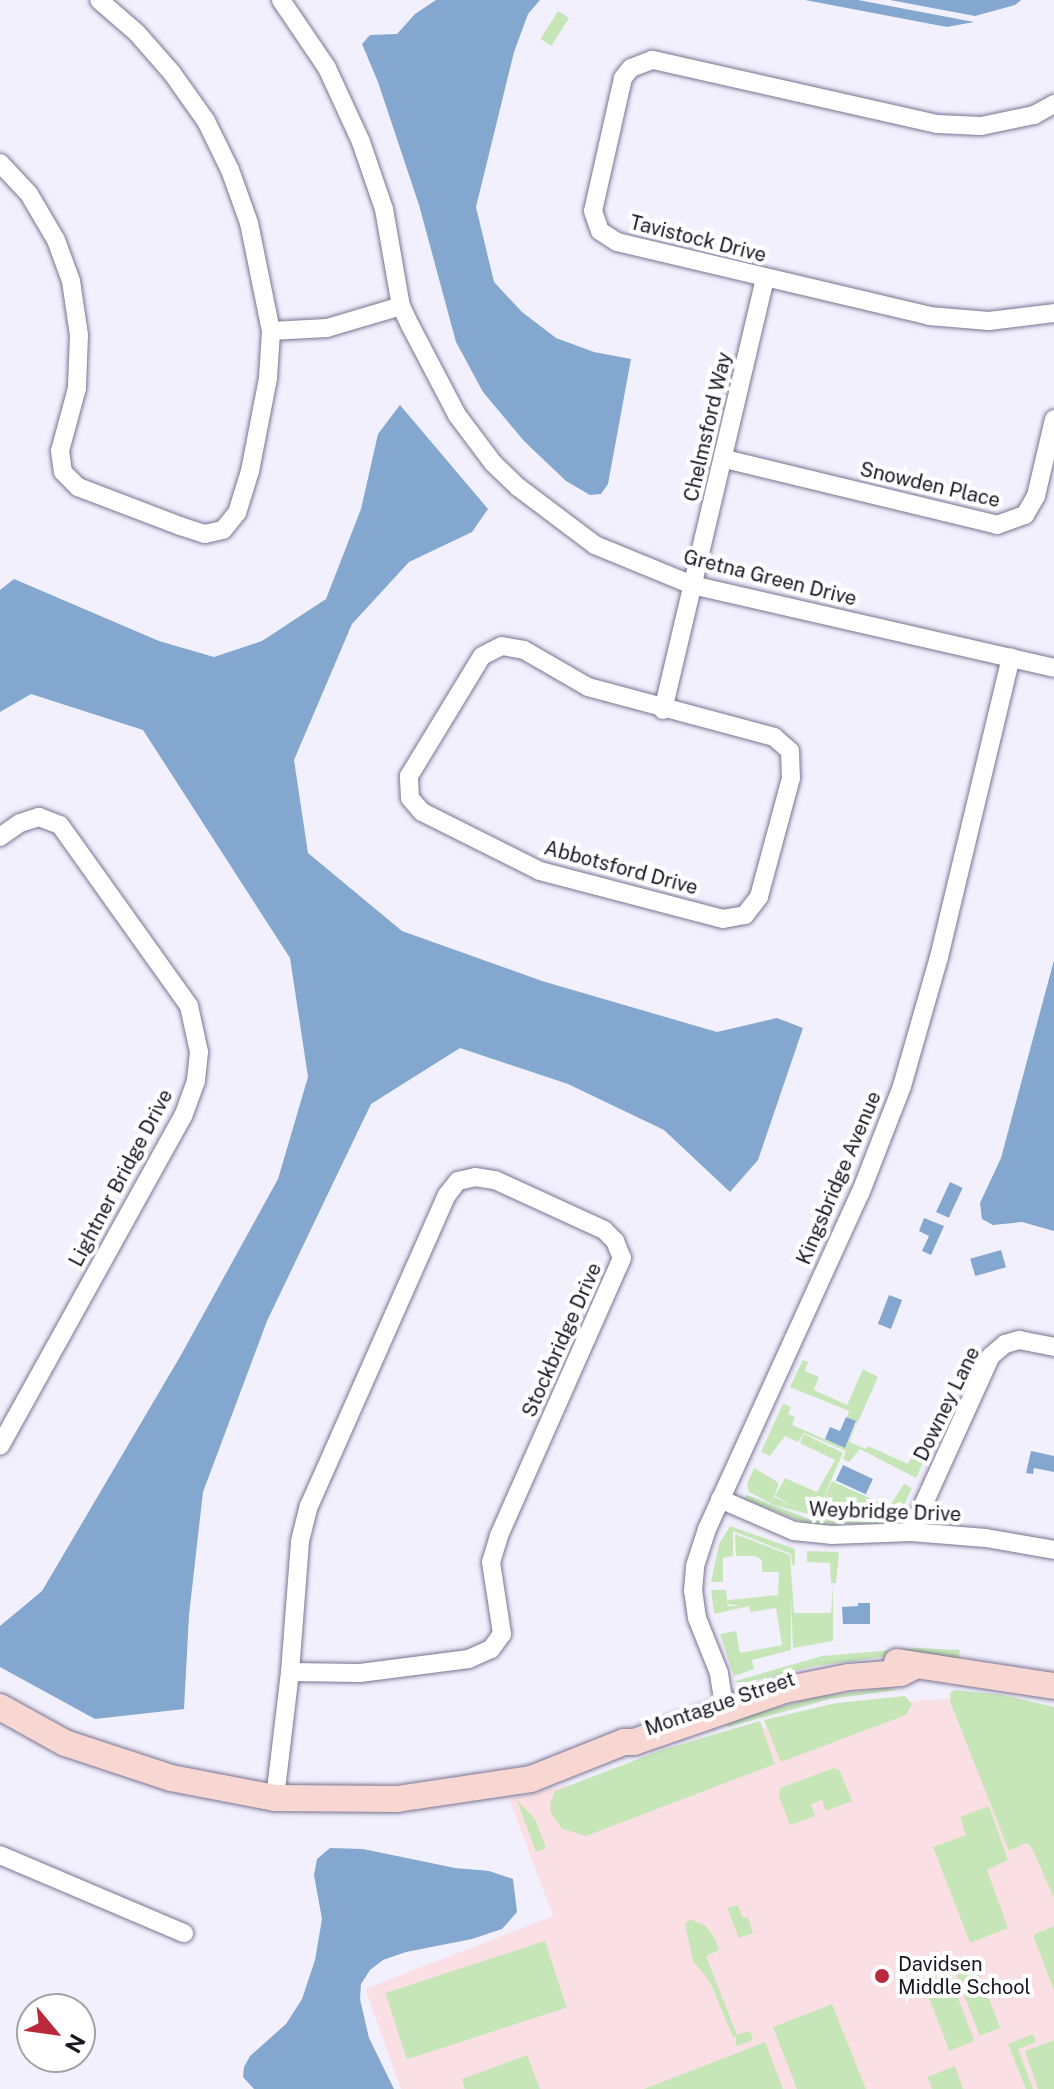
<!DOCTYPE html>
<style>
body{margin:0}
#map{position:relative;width:1054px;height:2089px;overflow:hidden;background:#f2f0fd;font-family:"Public Sans",sans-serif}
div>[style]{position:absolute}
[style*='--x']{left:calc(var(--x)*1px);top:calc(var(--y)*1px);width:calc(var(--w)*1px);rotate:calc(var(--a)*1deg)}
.education>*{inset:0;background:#fae0e5}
.green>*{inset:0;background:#c6e6b8;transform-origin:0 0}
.water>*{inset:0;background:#84a7cf;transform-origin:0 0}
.roads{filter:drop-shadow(0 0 2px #7a7492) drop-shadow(0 0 2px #7a7492)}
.street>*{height:18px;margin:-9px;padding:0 9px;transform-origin:9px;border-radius:9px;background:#fff}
.secondary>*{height:26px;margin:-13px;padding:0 13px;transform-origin:13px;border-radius:13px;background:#f8d7d2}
.dots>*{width:22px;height:22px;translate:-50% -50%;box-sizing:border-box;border:4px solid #fff;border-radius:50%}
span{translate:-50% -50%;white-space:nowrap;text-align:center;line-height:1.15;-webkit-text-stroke:8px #fff;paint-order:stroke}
.street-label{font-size:20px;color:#1a1723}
.poi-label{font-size:20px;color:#1a1723}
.left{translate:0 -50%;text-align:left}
.north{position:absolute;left:16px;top:1993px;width:80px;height:80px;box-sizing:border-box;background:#fff;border:2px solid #a3a2a7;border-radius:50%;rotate:119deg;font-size:22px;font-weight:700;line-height:32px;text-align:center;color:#1a1723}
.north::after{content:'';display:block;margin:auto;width:28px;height:36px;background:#ba293a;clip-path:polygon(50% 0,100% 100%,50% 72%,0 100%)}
</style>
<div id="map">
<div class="education">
<div style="clip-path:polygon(977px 1696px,1054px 1738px,1054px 2089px,401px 2089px,365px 1989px,553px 1916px,509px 1799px,655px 1765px,822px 1709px)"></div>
</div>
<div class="green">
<div style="left:558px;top:11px;width:13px;height:33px;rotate:32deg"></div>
<div style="clip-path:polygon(803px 1360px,808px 1362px,805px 1371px,819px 1377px,814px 1390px,847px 1405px,863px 1369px,878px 1377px,849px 1442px,866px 1449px,868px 1446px,908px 1464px,913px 1454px,918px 1456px,922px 1449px,928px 1452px,916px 1478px,860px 1449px,849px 1462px,843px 1459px,846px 1451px,804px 1433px,798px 1442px,785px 1436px,770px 1456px,761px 1452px,783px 1404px,791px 1407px,788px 1414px,795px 1417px,792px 1425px,845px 1448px,857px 1422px,847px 1417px,849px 1411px,790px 1387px)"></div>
<div style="clip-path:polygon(804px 1434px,843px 1453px,819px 1508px,832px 1481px,889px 1507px,904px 1484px,912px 1488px,901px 1511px,896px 1515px,816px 1516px,774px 1505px,749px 1492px,747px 1484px,754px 1468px,779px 1483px,774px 1497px,797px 1508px,775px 1496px,785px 1478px,817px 1492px,835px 1460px,800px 1443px)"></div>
<div style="clip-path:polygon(747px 1495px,809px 1519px,897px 1518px,899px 1523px,811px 1525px,743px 1499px)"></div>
<div style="clip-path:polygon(730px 1526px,795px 1549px,795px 1565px,792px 1565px,791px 1554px,733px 1531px,733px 1556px,723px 1558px,723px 1582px,711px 1582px,719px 1544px)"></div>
<div style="clip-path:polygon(735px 1534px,790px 1555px,794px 1613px,831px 1613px,833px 1585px,833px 1641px,793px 1648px,791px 1600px,791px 1650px,752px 1660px,754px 1669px,734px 1676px,720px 1634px,736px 1631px,740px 1653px,782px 1645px,776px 1608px,751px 1612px,749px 1606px,714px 1614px,711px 1590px,726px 1590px,728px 1606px,741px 1606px,728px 1604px,728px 1600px,778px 1595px,779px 1572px,762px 1572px,762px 1560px,755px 1556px,736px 1556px)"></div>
<div style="clip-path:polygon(807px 1551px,839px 1552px,836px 1583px,831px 1583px,830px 1563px,807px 1562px)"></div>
<div style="clip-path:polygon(918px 1648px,960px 1650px,959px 1658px,881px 1657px,815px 1666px,748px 1682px,732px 1682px,822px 1656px)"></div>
<div style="clip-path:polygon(886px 1688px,898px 1690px,830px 1699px,728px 1727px,726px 1722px,817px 1697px)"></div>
<div style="clip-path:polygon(955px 1690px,1003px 1695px,1054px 1707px,1054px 1898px,1032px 1848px,1026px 1843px,1009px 1851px,951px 1704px,950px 1693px)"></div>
<div style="clip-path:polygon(905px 1696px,912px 1704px,906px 1715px,781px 1762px,764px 1720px,836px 1703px)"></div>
<div style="clip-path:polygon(760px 1721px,775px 1764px,586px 1836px,562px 1829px,551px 1813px,550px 1804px,555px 1791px,662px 1750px)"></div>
<div style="clip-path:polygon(834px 1768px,840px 1771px,852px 1801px,826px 1811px,822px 1800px,811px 1804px,815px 1816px,790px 1825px,779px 1796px,780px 1788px)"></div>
<div style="clip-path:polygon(517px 1800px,535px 1819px,546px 1848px,536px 1852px)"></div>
<div style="clip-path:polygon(989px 1806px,1008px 1860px,987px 1870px,1008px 1928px,970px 1943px,933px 1847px,966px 1835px,960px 1817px)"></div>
<div style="clip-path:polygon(738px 1905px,743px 1918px,748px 1917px,753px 1933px,739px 1938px,727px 1908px)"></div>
<div style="clip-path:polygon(690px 1919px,706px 1926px,715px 1939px,719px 1950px,706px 1956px,737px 2035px,750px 2031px,753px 2040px,736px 2046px,736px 2037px,733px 2037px,710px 1982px,693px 1961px,685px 1924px)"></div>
<div style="clip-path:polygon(1054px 1926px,1054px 1991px,1033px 1935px)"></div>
<div style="left:545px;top:1941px;width:70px;height:168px;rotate:72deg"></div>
<div style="left:973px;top:1957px;width:76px;height:22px;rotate:69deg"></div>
<div style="left:948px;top:1972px;width:74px;height:27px;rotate:69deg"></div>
<div style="clip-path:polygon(832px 2004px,866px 2089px,797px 2089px,773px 2027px)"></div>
<div style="clip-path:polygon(1033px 2034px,1036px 2042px,1018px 2049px,1033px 2089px,1026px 2089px,1008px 2044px)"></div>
<div style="clip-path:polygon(1054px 2040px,1054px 2089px,1038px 2089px,1025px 2051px)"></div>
<div style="clip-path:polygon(765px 2042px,783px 2089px,644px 2089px)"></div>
<div style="clip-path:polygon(527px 2055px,540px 2089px,465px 2089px,462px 2079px)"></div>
<div style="clip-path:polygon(955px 2066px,963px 2089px,932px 2089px,927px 2077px)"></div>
</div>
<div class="water">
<div style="clip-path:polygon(436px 0,540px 0,528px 14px,514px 52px,476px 207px,494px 282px,522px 312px,556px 338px,594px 352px,631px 359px,608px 484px,601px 494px,590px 495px,566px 481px,524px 441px,483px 392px,456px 342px,419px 205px,378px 82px,362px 44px,370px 35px,397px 34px,415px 14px)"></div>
<div style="clip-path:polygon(805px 0,858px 0,974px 22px,947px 27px)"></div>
<div style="clip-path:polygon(890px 0,1021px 0,1015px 5px,975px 16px)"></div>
<div style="clip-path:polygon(400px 405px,488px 509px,472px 532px,409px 562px,352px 624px,294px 760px,308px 853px,402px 931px,542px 981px,717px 1032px,777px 1018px,803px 1028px,758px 1160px,730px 1192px,664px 1130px,568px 1084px,460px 1048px,371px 1104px,267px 1321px,203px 1492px,189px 1615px,184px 1709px,95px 1719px,0 1667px,0 1626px,42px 1591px,181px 1355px,278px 1179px,308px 1077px,290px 958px,143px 730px,31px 694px,0 712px,0 590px,14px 579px,159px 641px,214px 657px,262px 641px,326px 599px,361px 509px,378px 434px)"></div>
<div style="clip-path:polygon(1054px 960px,1054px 1231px,1022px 1222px,993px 1225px,982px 1219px,980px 1203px,1001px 1158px)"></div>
<div style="left:950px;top:1182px;width:14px;height:33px;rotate:25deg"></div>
<div style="clip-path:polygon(924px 1218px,944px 1226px,931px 1255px,922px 1251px,929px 1236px,919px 1231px)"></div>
<div style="left:1001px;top:1250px;width:18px;height:32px;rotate:74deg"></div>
<div style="left:889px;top:1295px;width:14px;height:31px;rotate:21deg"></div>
<div style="clip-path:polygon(846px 1417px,856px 1421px,845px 1448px,825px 1439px,830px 1427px,840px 1431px)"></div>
<div style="clip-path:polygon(1031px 1451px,1054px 1456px,1054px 1472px,1034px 1468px,1033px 1474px,1026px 1473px)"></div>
<div style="left:843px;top:1465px;width:33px;height:17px;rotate:25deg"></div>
<div style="clip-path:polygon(858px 1603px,870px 1603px,870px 1624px,843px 1624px,842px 1607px,858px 1606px)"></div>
<div style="clip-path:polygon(330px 1848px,363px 1849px,455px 1868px,489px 1871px,513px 1879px,517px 1912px,502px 1929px,472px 1939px,406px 1952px,383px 1960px,370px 1970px,361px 1984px,360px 1999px,369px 2038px,394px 2089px,254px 2089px,243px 2077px,244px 2067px,250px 2056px,286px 2024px,302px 1999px,315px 1960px,322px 1919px,314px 1875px,317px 1859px)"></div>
</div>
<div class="roads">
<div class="street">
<div style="--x:281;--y:0;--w:82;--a:55.9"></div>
<div style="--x:327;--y:68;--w:81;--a:65.3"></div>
<div style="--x:361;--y:142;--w:71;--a:71.1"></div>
<div style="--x:384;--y:209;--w:98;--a:80.1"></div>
<div style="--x:401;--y:306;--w:21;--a:65"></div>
<div style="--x:410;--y:325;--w:102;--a:62.4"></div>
<div style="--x:457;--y:415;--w:60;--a:53.1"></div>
<div style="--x:493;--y:463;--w:35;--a:44"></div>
<div style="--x:518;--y:487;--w:96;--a:37"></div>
<div style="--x:595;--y:545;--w:105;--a:22.4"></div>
<div style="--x:692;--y:585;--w:371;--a:12.9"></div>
<div style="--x:1054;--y:104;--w:23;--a:151"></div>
<div style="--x:1034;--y:115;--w:54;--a:168.3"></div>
<div style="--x:981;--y:126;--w:44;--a:-177.4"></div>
<div style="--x:937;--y:124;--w:292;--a:-167.3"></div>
<div style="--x:652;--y:60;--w:22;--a:159"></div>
<div style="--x:631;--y:68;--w:13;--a:129"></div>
<div style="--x:623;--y:78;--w:136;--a:102.7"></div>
<div style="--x:593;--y:211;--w:21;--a:71"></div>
<div style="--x:600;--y:231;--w:20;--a:33"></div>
<div style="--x:617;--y:242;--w:321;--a:13.3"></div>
<div style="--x:929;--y:316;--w:60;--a:4.8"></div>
<div style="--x:989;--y:321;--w:65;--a:-7"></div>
<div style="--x:0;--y:163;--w:42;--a:46.9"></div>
<div style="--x:29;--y:194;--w:53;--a:59.6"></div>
<div style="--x:56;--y:240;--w:44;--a:69.9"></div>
<div style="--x:71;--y:281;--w:55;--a:81.6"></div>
<div style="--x:79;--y:335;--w:53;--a:92.2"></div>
<div style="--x:77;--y:388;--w:65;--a:105.1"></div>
<div style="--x:60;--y:451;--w:21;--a:82"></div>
<div style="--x:63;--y:472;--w:21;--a:45"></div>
<div style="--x:78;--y:487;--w:109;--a:20.9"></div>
<div style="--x:180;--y:526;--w:26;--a:18"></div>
<div style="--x:205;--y:534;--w:18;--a:-13"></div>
<div style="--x:223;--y:530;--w:22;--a:-51"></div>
<div style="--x:237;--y:513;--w:44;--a:-72.8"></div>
<div style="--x:250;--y:471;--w:95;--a:-79"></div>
<div style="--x:268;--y:378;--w:47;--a:-86.3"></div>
<div style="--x:271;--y:331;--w:110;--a:-101.5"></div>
<div style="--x:249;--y:223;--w:56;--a:-109.7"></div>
<div style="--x:230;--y:170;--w:55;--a:-116.1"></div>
<div style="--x:206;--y:121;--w:59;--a:-125.3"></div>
<div style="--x:172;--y:73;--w:53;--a:-131.2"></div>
<div style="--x:137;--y:33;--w:50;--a:-139"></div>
<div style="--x:271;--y:331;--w:56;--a:-3.1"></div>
<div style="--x:327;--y:328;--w:77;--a:-16.6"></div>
<div style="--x:725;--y:459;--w:280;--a:13.6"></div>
<div style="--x:997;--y:525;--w:30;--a:-20"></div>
<div style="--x:1025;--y:515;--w:22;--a:-60"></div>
<div style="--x:1036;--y:496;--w:79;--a:-76.8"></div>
<div style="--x:502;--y:646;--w:22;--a:10"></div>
<div style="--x:524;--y:650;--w:74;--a:30"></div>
<div style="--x:588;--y:687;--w:193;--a:15"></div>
<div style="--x:774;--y:737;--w:21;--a:41"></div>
<div style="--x:790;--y:751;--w:27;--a:88"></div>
<div style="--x:791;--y:778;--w:123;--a:105.1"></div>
<div style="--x:759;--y:897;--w:23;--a:128"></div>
<div style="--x:745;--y:915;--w:22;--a:170"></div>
<div style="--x:723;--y:919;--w:189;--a:-165.3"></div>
<div style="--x:540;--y:871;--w:132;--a:-153.4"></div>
<div style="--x:422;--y:812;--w:18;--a:-131"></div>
<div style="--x:410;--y:798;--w:22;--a:-93"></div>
<div style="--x:409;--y:776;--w:140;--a:-58.7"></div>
<div style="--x:482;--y:656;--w:22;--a:-27"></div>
<div style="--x:663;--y:710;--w:444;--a:-76.7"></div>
<div style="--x:0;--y:837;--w:24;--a:-35"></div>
<div style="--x:20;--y:823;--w:20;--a:-18"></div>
<div style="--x:39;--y:817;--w:22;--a:21"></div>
<div style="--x:60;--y:825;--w:222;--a:54.5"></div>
<div style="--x:189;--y:1006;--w:47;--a:77.7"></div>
<div style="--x:199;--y:1052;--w:29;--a:96"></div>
<div style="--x:196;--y:1081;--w:37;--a:110"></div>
<div style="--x:183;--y:1116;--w:377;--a:119"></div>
<div style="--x:475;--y:1177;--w:20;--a:9"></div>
<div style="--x:495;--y:1180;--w:120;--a:24.6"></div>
<div style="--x:604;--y:1230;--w:16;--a:45"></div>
<div style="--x:615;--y:1241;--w:18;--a:68"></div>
<div style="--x:622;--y:1258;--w:304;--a:113.9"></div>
<div style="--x:499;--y:1536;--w:27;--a:107"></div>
<div style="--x:491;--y:1562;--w:73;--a:81.3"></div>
<div style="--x:502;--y:1634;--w:19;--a:126"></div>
<div style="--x:491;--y:1649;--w:24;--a:156"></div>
<div style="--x:469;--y:1659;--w:110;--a:172.7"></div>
<div style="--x:360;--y:1673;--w:70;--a:-179.2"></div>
<div style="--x:290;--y:1672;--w:131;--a:-85.6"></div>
<div style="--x:300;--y:1541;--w:36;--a:-76"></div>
<div style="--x:309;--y:1506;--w:340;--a:-66.1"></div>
<div style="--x:447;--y:1195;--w:18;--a:-52"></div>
<div style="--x:458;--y:1181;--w:17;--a:-13"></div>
<div style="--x:720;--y:1499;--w:81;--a:23.4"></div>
<div style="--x:794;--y:1531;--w:37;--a:6"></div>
<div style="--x:831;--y:1535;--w:80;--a:-2.1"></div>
<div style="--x:911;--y:1532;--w:75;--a:4.6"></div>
<div style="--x:986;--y:1538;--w:69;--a:10"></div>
<div style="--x:911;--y:1532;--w:193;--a:-65.6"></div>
<div style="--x:991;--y:1356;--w:18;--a:-41"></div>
<div style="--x:1005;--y:1344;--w:15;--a:-16"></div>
<div style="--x:1019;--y:1340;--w:36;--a:11"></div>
<div style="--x:723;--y:1699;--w:26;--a:-99"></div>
<div style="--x:719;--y:1673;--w:59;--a:-111.8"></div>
<div style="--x:697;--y:1618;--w:27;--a:-98"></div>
<div style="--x:693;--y:1591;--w:25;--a:-85"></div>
<div style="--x:695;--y:1566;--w:39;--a:-72"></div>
<div style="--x:707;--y:1529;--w:368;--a:-65.5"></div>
<div style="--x:860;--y:1194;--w:116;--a:-68.7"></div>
<div style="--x:902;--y:1086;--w:134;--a:-74"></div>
<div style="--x:939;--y:957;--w:308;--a:-76.5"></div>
<div style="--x:275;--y:1798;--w:127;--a:-83.2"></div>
<div style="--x:0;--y:1855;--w:200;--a:23"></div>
</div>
<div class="secondary">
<div style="--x:897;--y:1662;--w:159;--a:8.7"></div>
<div style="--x:0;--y:1707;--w:74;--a:29"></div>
<div style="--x:65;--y:1743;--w:112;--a:18.3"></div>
<div style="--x:171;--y:1778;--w:106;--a:10.9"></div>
<div style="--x:275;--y:1798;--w:122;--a:0.5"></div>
<div style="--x:397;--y:1799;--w:135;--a:-8.5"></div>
<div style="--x:531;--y:1779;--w:100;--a:-21.7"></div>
<div style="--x:624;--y:1742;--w:10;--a:0"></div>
<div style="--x:634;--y:1742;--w:159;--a:-19.1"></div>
<div style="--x:784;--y:1690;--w:66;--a:-11.3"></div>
<div style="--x:849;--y:1677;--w:52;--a:-4.4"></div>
<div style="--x:901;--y:1673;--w:13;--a:-27"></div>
</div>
</div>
<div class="dots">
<div style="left:882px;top:1976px;background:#ba293a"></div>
</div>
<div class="street-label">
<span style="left:698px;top:239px;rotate:14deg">Tavistock Drive</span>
<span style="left:708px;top:427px;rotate:-77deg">Chelmsford Way</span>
<span style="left:930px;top:485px;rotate:13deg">Snowden Place</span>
<span style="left:770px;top:578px;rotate:14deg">Gretna Green Drive</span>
<span style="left:621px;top:868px;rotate:15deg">Abbotsford Drive</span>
<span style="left:121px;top:1178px;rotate:-62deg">Lightner Bridge Drive</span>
<span style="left:839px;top:1178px;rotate:-67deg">Kingsbridge Avenue</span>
<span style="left:562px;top:1340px;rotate:-66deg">Stockbridge Drive</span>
<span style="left:947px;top:1404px;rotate:-64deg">Downey Lane</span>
<span style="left:885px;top:1512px;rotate:2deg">Weybridge Drive</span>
<span style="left:720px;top:1704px;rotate:-19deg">Montague Street</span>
</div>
<div class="poi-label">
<span class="left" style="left:898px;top:1976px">Davidsen<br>Middle School</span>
</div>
<div class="north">N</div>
</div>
